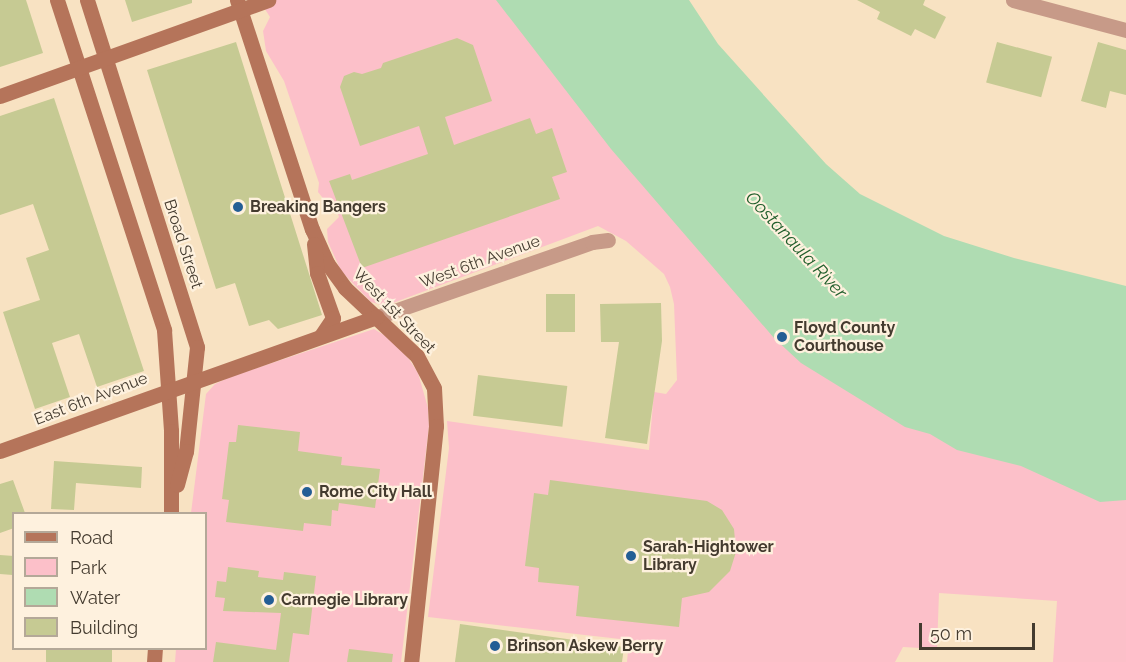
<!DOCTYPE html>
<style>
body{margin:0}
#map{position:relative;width:1126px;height:662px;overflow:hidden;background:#f8e2c2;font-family:Raleway,sans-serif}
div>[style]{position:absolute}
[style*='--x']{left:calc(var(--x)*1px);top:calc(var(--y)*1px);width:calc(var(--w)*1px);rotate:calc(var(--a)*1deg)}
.green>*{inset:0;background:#fcc0c9}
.water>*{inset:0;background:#afdcb2}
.building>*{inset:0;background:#c6ca93;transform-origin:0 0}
.street>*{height:15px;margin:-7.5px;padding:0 7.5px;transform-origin:7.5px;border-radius:7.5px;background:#c79a88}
.secondary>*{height:15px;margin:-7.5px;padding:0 7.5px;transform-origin:7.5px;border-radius:7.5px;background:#b5745a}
.dots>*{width:16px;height:16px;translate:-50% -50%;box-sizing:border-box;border:3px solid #fef1de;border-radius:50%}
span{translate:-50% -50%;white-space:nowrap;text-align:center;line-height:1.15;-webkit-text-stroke:4.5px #fef1de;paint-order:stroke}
.poi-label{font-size:16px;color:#443b2f;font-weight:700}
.left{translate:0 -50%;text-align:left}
.street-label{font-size:16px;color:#443b2f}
.water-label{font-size:18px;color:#205e2b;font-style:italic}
.legend{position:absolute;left:12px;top:512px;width:195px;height:138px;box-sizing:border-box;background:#fef1de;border:2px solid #b4a898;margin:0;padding:8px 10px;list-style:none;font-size:18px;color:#443b2f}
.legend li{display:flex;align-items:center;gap:12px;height:30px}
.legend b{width:30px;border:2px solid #b4a898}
.scale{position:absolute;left:919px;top:623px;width:116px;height:27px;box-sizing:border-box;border:3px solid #443b2f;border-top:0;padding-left:8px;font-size:18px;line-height:21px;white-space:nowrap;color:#443b2f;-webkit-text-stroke:4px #fef1de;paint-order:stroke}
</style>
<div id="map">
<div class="green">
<div style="clip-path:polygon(259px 0,602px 0,1126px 407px,1126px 662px,1053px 662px,1057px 601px,939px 593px,937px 649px,903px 647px,895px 662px,627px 662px,629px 640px,428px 617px,449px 448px,447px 421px,649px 450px,654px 392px,666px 394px,677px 380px,674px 304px,670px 287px,664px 274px,626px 241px,598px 226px,385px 306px,371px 302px,341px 271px,328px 242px,327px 229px,339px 217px,334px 202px,326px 202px,318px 192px,319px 183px,284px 81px,266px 51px,263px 31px,270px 17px)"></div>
<div style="clip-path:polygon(374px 329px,389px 338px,409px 359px,418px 373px,428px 408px,429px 426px,401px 662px,175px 662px,176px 649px,206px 648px,206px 514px,191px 513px,206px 394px,215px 384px,230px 377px)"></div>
</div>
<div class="water">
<div style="clip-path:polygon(496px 0,689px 0,718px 44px,778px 111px,826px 164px,860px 194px,944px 236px,1014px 258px,1126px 286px,1126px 500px,1100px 502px,1021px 466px,957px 450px,930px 434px,905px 427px,801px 363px,774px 338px,611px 149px)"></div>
</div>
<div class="building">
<div style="clip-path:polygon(0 0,26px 0,43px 53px,0 67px)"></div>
<div style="clip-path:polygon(125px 0,192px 0,192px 3px,132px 22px)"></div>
<div style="clip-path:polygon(857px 0,925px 0,923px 5px,946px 17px,935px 39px,915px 29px,911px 36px,877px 19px,880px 12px)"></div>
<div style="clip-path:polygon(457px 38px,473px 45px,492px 101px,445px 117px,454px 145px,530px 118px,536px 134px,552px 128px,567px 172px,552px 177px,560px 199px,362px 268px,329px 181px,350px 174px,352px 180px,428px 154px,419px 126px,360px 146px,340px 87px,344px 76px,354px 72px,362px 74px,381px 68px,383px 63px)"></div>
<div style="clip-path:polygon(236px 42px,322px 315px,278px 329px,269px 320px,249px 326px,235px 283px,216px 289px,147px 70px)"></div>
<div style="left:997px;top:42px;width:57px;height:42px;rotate:15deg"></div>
<div style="clip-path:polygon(1098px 42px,1126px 50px,1126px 95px,1110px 91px,1106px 108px,1081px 101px)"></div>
<div style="clip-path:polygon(54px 98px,144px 371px,97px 387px,79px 334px,52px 343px,70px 397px,35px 409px,3px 312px,40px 300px,26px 258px,49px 250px,33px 204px,0 215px,0 116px)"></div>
<div style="left:546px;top:294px;width:29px;height:38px"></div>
<div style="clip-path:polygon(661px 303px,662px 341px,647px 444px,605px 438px,619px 342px,601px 342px,600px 304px)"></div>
<div style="left:478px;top:375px;width:90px;height:41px;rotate:7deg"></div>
<div style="clip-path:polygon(238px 425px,300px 432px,298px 451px,342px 457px,341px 465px,380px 469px,375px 508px,339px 503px,338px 511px,332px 510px,331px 526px,304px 523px,303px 531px,226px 522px,229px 500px,222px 499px,229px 442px,236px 442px)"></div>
<div style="clip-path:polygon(54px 461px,142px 467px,141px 488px,76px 483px,74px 510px,51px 509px)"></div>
<div style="clip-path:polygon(13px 480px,25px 513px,14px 513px,14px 528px,0 533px,0 484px)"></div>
<div style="clip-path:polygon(550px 480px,707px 501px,722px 510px,734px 529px,736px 552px,730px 571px,709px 592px,682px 598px,679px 627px,576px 616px,579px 586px,538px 582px,539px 568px,525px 566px,534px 493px,548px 495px)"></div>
<div style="left:0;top:555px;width:14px;height:19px;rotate:4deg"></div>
<div style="clip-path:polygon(228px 567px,259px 571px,258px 577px,283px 580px,284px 572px,316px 576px,309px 635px,293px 633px,289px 662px,213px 662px,216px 642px,276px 650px,281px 613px,223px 611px,225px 598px,215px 597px,217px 581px,226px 582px)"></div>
<div style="clip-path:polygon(460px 624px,624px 647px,622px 662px,455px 662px)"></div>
<div style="left:46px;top:648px;width:66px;height:14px"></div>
<div style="clip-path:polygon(349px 649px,393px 654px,392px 662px,347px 662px)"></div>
</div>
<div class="street">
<div style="--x:1013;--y:0;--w:117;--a:14.9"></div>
<div style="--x:377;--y:317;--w:228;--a:-19.2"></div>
<div style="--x:592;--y:242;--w:16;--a:-7"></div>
</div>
<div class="secondary">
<div style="--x:57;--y:0;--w:347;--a:72"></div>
<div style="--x:164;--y:330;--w:101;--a:86"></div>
<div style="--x:171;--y:431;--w:83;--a:90"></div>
<div style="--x:87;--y:0;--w:364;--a:72.4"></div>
<div style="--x:197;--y:347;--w:105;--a:96"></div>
<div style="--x:186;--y:451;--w:35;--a:105"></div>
<div style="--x:237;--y:0;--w:241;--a:71.9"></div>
<div style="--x:312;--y:229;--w:37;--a:66"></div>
<div style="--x:327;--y:263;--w:31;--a:54"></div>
<div style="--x:345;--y:288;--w:99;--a:43.4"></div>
<div style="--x:417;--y:356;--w:36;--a:62"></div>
<div style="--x:434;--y:388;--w:38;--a:87"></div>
<div style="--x:436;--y:426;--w:237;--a:96"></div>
<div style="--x:0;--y:96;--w:285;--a:-19.7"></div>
<div style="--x:314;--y:244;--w:29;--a:84"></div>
<div style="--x:317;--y:273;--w:48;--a:70.4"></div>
<div style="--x:333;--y:318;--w:22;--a:124"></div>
<div style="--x:0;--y:451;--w:400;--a:-19.6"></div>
<div style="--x:154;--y:662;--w:14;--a:-86"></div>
</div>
<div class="dots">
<div style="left:238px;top:207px;background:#245e95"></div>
<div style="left:782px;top:337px;background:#245e95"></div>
<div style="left:307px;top:492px;background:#245e95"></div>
<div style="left:631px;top:556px;background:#245e95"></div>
<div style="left:269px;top:600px;background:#245e95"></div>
<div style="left:495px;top:646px;background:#245e95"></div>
</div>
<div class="poi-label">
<span class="left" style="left:250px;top:207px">Breaking Bangers</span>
<span class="left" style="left:794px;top:337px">Floyd County<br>Courthouse</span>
<span class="left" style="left:319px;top:492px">Rome City Hall</span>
<span class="left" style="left:643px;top:556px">Sarah-Hightower<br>Library</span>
<span class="left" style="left:281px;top:600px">Carnegie Library</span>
<span class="left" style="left:507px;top:646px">Brinson Askew Berry</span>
</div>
<div class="street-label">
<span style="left:183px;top:244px;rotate:72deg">Broad Street</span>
<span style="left:480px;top:262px;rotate:-20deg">West 6th Avenue</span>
<span style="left:394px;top:311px;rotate:46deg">West 1st Street</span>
<span style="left:91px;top:399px;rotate:-21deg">East 6th Avenue</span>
</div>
<div class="water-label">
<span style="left:796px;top:245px;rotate:47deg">Oostanaula River</span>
</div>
<ul class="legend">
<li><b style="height:8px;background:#b5745a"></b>Road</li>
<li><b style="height:16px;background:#fcc0c9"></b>Park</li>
<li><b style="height:16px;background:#afdcb2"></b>Water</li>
<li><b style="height:16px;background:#c6ca93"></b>Building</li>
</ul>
<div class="scale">50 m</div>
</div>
